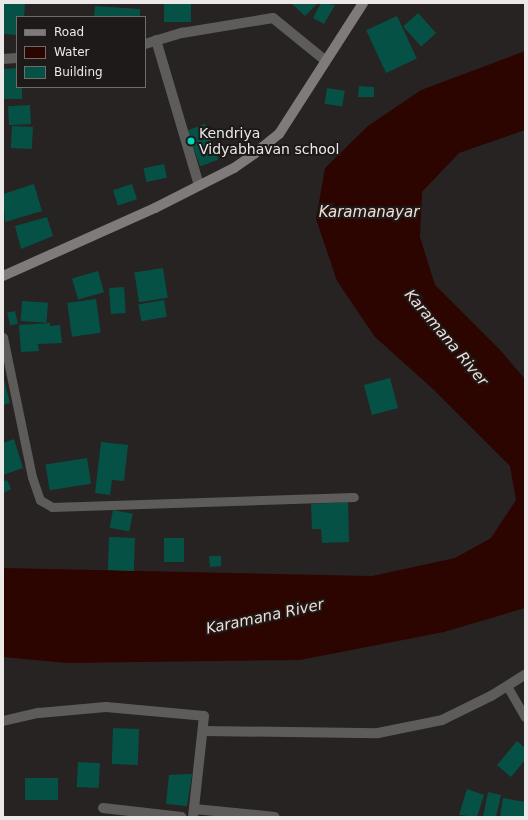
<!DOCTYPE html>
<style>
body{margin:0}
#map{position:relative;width:528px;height:820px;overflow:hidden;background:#272322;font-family:"DejaVu Sans",sans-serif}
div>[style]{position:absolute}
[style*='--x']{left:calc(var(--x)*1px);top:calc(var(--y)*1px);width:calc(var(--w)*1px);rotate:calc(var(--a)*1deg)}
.water>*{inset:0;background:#2d0500}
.building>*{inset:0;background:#065145;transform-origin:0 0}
.service>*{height:9px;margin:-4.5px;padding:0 4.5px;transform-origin:4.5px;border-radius:4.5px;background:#5e5c5b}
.minor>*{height:10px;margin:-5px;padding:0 5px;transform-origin:5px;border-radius:5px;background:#5e5c5b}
.secondary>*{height:10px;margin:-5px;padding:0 5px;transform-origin:5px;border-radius:5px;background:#7e7b7a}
.dots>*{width:11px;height:11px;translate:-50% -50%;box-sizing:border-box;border:2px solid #1d1a19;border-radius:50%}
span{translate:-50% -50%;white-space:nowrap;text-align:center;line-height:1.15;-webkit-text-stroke:4px #1d1a19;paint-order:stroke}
.poi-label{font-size:14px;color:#ebe8e7}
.left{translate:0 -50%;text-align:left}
.water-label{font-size:15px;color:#f5ddd5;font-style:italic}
.frame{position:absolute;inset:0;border:4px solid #ebe8e7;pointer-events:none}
.legend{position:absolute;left:16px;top:16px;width:130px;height:72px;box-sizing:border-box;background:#1d1a19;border:1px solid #6f6c6b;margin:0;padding:5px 7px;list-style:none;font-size:12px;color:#ebe8e7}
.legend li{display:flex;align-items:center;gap:8px;height:20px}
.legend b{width:20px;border:1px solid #6f6c6b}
</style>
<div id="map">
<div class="water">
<div style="clip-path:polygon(525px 51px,525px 130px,459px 153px,422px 192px,420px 237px,435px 285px,501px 351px,525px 379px,525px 608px,444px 632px,300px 660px,66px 663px,3px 657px,3px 568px,372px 576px,455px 558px,491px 538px,516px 500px,510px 466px,434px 390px,375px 337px,337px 281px,316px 219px,325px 168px,368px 126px,421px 90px)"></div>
</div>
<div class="building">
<div style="clip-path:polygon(3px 3px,25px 3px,24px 17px,17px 17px,17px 35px,3px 34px)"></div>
<div style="left:164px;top:3px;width:27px;height:19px"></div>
<div style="clip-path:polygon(291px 3px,318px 3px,305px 16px)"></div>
<div style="clip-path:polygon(321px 3px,335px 5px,324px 24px,313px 18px)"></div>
<div style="clip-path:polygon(95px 6px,140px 9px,140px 17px,94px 17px)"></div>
<div style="left:418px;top:13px;width:27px;height:20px;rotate:48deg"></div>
<div style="left:397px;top:16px;width:47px;height:34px;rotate:65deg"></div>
<div style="clip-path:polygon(17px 68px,17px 87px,22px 87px,22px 99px,3px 99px,3px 69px)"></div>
<div style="clip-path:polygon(359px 86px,374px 87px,374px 97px,358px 97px)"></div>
<div style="left:327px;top:88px;width:18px;height:16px;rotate:9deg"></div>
<div style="left:30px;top:105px;width:19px;height:22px;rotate:87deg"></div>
<div style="left:205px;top:124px;width:38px;height:19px;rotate:70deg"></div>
<div style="left:12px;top:126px;width:21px;height:22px;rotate:3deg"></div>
<div style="left:164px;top:164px;width:14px;height:21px;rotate:78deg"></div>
<div style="clip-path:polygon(34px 184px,42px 211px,5px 222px,3px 194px)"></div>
<div style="left:132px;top:184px;width:16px;height:20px;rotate:72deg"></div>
<div style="clip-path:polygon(47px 217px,53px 236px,21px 249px,15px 226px)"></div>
<div style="left:163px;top:268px;width:30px;height:29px;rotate:81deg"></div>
<div style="left:98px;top:271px;width:22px;height:27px;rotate:74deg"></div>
<div style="left:124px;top:287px;width:26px;height:15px;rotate:86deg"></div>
<div style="left:96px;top:299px;width:34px;height:29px;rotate:82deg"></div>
<div style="left:164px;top:300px;width:17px;height:26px;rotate:80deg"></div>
<div style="left:22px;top:301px;width:26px;height:20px;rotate:4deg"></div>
<div style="left:15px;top:311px;width:13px;height:8px;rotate:77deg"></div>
<div style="clip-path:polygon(50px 323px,50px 326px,60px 325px,62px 343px,38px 344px,39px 351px,21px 352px,19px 325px)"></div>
<div style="left:390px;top:378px;width:31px;height:27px;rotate:75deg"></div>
<div style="clip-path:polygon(4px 380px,10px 403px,3px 405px,3px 381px)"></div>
<div style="clip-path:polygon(14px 439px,23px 468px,3px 475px,3px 443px)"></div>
<div style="clip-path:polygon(101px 442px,128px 445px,124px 481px,112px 480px,110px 495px,95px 493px)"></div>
<div style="left:87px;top:458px;width:26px;height:42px;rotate:81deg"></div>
<div style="clip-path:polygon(7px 480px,11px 489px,3px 493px,3px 482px)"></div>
<div style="clip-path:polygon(348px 502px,349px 542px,322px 543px,321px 529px,312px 529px,311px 504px)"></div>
<div style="left:113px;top:510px;width:20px;height:18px;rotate:11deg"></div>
<div style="left:109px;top:537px;width:26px;height:33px;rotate:2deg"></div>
<div style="left:164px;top:538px;width:20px;height:24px"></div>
<div style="clip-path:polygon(209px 556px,221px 556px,221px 566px,210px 567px)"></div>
<div style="left:113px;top:728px;width:26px;height:36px;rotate:2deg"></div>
<div style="clip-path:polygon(517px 741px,525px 748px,525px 760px,511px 777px,497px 765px)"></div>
<div style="left:78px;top:762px;width:22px;height:25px;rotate:3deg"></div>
<div style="clip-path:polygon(192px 774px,187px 806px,166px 804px,169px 775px)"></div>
<div style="left:25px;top:778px;width:33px;height:22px"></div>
<div style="clip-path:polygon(467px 789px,484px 795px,477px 817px,459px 815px)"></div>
<div style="clip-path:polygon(488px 792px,501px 795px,496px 817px,483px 817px)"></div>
<div style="clip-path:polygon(503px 798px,525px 802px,524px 817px,500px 817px)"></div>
</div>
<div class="service">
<div style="--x:3;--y:337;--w:143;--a:78.3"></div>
<div style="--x:32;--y:477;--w:24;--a:71"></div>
<div style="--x:40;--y:500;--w:14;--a:30"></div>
<div style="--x:52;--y:507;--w:302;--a:-1.9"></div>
<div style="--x:507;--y:686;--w:36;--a:60"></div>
</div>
<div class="minor">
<div style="--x:156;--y:40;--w:151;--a:73.5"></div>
<div style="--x:145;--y:44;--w:39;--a:-17"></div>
<div style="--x:182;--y:33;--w:92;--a:-9.4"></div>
<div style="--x:273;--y:18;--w:68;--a:39.1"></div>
<div style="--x:3;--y:59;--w:14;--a:-4"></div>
<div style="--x:3;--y:721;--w:37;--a:-13"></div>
<div style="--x:39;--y:713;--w:67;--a:-5.1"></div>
<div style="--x:106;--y:707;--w:98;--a:5.2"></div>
<div style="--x:204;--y:716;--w:102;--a:96.2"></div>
<div style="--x:203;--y:731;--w:175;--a:0.7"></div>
<div style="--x:378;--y:733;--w:65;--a:-11.5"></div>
<div style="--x:442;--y:720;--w:55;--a:-26.1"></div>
<div style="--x:491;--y:696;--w:40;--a:-32"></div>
<div style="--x:103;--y:808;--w:79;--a:6.6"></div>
<div style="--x:194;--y:809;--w:81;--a:5.6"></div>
</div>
<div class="secondary">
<div style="--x:3;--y:276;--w:167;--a:-24.1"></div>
<div style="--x:155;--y:208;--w:89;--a:-26.9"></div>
<div style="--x:234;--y:168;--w:24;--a:-35"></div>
<div style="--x:254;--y:154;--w:32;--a:-39"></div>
<div style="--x:279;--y:134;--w:156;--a:-57.3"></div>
</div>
<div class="dots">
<div style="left:191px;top:141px;background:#01d5b6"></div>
</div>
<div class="poi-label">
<span class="left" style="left:199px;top:141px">Kendriya<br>Vidyabhavan school</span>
</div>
<div class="water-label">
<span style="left:369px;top:213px">Karamanayar</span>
<span style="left:446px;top:338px;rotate:50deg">Karamana River</span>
<span style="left:265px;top:617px;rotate:-12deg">Karamana River</span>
</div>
<div class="frame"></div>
<ul class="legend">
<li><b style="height:5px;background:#7e7b7a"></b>Road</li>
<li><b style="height:11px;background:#2d0500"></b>Water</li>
<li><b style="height:11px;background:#065145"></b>Building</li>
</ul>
</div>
